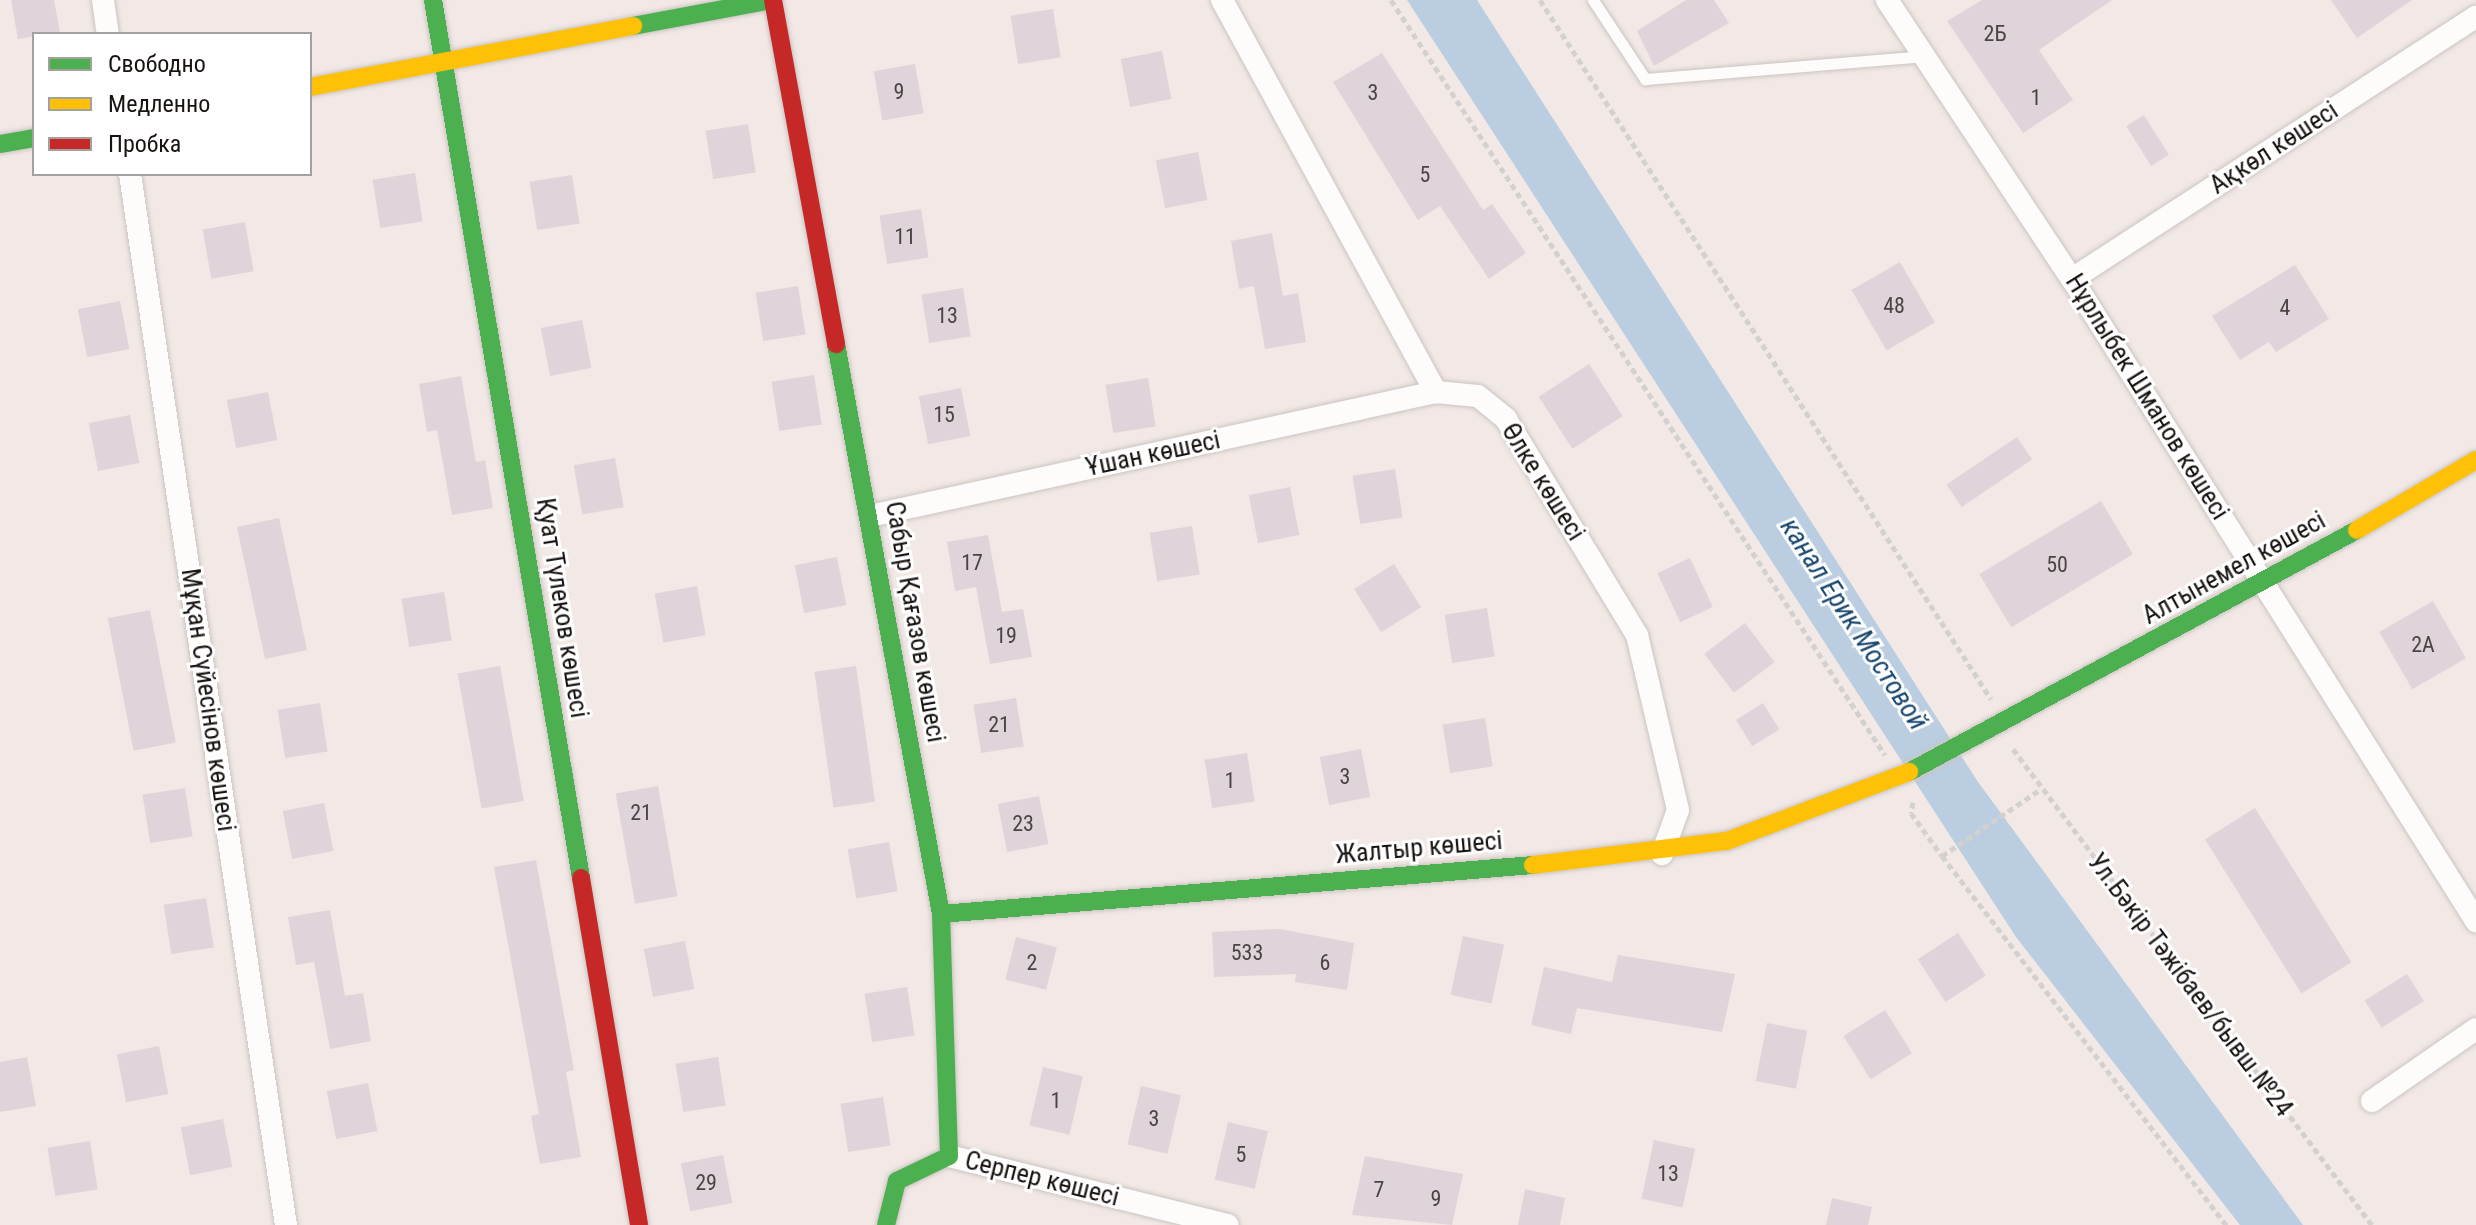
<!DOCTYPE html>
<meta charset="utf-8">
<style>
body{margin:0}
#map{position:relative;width:2476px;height:1225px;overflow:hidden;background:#f2e9e6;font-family:"Roboto Condensed",sans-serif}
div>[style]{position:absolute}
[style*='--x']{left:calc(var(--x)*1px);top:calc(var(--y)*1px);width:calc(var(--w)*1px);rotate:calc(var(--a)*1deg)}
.water>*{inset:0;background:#bacde1}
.building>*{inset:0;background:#dfd4da;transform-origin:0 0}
.path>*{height:5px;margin-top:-2.5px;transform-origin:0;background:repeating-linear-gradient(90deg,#d3d1d0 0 6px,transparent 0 10px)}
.roads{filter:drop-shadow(0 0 2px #cbc4c2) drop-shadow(0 0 2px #cbc4c2)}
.lane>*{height:11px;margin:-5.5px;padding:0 5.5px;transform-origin:5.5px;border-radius:5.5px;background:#fdfcfb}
.street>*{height:22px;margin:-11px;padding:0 11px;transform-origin:11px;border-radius:11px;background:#fdfcfb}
.fast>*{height:18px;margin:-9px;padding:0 9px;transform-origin:9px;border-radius:9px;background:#4caf50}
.slow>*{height:18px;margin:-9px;padding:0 9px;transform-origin:9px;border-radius:9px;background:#ffc107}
.jam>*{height:18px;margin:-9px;padding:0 9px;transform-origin:9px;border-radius:9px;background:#c62828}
span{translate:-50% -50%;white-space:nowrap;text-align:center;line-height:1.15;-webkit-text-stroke:6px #fff;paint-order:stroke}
.number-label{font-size:22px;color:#4b4444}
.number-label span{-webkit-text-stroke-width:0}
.street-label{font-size:26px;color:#181311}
.water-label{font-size:28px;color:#18476f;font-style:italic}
.legend{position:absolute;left:32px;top:32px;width:280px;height:144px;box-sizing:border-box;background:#fff;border:2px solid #a3a1a0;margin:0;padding:10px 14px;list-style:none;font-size:24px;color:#181311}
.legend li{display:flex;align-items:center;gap:16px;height:40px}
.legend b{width:40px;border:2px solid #a3a1a0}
</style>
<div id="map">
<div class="water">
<div style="clip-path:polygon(1407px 0,1477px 0,1978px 782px,2303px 1225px,2240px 1225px,2016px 937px)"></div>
</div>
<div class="building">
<div style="clip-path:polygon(11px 0,54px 0,60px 32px,18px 39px)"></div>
<div style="clip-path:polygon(1686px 0,1714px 0,1729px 23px,1654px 66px,1637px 31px)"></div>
<div style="clip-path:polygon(1982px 0,2112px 0,2039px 50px,2073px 100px,2023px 133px,1947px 21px)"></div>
<div style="clip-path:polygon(2331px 0,2412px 0,2357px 38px)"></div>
<div style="left:1053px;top:9px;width:49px;height:43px;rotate:81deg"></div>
<div style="left:1162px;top:51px;width:49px;height:42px;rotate:79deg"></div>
<div style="clip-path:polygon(1382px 53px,1483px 210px,1492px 204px,1526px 253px,1489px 279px,1440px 206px,1418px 220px,1333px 82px)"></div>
<div style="left:915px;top:64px;width:50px;height:42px;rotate:80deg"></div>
<div style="left:2144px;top:115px;width:47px;height:21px;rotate:58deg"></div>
<div style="left:748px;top:124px;width:49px;height:43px;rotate:81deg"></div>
<div style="left:1198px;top:152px;width:49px;height:43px;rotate:79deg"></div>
<div style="left:415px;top:173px;width:49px;height:43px;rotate:81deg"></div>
<div style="left:572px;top:175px;width:49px;height:43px;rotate:81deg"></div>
<div style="left:921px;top:209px;width:49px;height:42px;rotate:81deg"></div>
<div style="left:245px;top:222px;width:50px;height:43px;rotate:80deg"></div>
<div style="clip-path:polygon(1272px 233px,1283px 296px,1298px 293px,1306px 342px,1265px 349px,1254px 286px,1239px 289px,1231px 241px)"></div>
<div style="left:1900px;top:262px;width:70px;height:56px;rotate:60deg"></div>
<div style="clip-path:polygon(2295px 265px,2329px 319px,2276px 352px,2269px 342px,2240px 360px,2212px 316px)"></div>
<div style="left:798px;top:286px;width:49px;height:43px;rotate:81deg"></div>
<div style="left:963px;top:288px;width:49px;height:42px;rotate:81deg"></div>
<div style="left:120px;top:301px;width:49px;height:43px;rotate:79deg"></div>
<div style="left:582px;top:320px;width:49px;height:42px;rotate:79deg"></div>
<div style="left:1589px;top:364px;width:62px;height:60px;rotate:57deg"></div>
<div style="left:814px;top:375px;width:50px;height:43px;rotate:81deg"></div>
<div style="clip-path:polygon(461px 376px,476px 462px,485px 460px,493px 508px,452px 515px,437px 430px,427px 432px,419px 384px)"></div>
<div style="left:1148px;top:378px;width:49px;height:43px;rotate:81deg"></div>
<div style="left:961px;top:388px;width:49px;height:43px;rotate:79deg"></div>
<div style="left:268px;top:392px;width:49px;height:42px;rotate:79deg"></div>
<div style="left:130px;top:415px;width:49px;height:42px;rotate:79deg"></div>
<div style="left:2017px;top:437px;width:27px;height:85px;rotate:56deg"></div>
<div style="left:615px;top:458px;width:50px;height:42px;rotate:80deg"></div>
<div style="left:1395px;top:469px;width:49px;height:43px;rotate:81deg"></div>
<div style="left:1290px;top:487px;width:49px;height:42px;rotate:79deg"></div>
<div style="left:2101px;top:501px;width:62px;height:142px;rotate:59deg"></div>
<div style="left:279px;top:518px;width:135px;height:43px;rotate:78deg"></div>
<div style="left:1192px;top:526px;width:49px;height:43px;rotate:81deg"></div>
<div style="clip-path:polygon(988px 535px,1002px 612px,1023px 609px,1032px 657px,990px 664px,976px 587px,955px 591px,947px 542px)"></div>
<div style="left:837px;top:557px;width:49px;height:43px;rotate:79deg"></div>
<div style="left:1690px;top:558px;width:54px;height:36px;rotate:65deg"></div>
<div style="left:1394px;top:564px;width:51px;height:47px;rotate:58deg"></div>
<div style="left:697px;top:586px;width:50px;height:43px;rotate:80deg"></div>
<div style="left:444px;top:592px;width:49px;height:43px;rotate:81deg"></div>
<div style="left:2433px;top:601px;width:66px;height:62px;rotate:60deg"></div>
<div style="left:1487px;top:608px;width:49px;height:43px;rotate:81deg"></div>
<div style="left:150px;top:610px;width:135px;height:43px;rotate:79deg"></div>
<div style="left:1745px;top:623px;width:49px;height:51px;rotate:53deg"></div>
<div style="left:500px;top:666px;width:137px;height:43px;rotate:80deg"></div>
<div style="left:856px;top:666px;width:137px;height:42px;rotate:82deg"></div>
<div style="left:1016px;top:698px;width:49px;height:43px;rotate:81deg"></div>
<div style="left:320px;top:703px;width:49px;height:43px;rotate:81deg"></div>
<div style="left:1763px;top:703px;width:31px;height:32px;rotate:58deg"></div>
<div style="left:1485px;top:718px;width:49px;height:43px;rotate:81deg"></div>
<div style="left:1361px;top:749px;width:49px;height:42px;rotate:79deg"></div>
<div style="left:1247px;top:753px;width:49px;height:43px;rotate:81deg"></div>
<div style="left:658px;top:786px;width:112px;height:43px;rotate:80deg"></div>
<div style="left:185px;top:788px;width:49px;height:43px;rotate:81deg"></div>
<div style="left:1039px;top:796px;width:49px;height:42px;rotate:79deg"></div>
<div style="left:324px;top:803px;width:49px;height:42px;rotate:79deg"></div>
<div style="left:2255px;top:808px;width:182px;height:59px;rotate:58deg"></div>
<div style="left:889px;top:842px;width:50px;height:42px;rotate:80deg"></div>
<div style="clip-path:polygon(536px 860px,574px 1070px,566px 1072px,581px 1157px,540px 1164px,531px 1116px,539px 1114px,494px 867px)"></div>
<div style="left:206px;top:898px;width:50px;height:43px;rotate:81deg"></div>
<div style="clip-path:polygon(330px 910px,345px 996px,363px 993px,371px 1041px,330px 1049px,314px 962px,296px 965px,288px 917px)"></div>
<div style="clip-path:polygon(1280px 929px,1354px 943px,1347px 990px,1295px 982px,1296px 974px,1214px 977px,1212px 932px)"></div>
<div style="left:1958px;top:933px;width:51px;height:48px;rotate:57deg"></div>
<div style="left:1463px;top:936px;width:42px;height:60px;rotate:12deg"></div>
<div style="left:1016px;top:937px;width:42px;height:44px;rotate:14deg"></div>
<div style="left:685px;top:941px;width:49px;height:42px;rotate:79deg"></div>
<div style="clip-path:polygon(1618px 955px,1735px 974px,1722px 1032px,1577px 1008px,1571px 1034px,1531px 1025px,1544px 967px,1612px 982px)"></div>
<div style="left:2407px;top:974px;width:32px;height:50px;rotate:58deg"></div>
<div style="left:907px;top:987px;width:49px;height:43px;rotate:81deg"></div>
<div style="left:1885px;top:1010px;width:51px;height:49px;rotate:58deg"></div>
<div style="left:1767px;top:1023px;width:41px;height:59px;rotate:11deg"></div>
<div style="left:159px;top:1046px;width:49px;height:43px;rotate:79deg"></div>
<div style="clip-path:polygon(27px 1057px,36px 1106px,0 1112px,0 1062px)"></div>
<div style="left:718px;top:1057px;width:49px;height:43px;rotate:81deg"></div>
<div style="left:1043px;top:1067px;width:41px;height:60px;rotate:13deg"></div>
<div style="left:368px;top:1083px;width:49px;height:42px;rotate:79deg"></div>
<div style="left:1141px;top:1086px;width:41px;height:60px;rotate:13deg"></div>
<div style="left:883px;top:1097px;width:49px;height:43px;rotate:81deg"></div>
<div style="left:223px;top:1119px;width:49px;height:43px;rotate:79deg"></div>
<div style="left:1228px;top:1122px;width:41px;height:59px;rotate:13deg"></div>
<div style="left:1654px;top:1140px;width:42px;height:60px;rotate:12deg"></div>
<div style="left:90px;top:1141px;width:49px;height:43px;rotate:81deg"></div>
<div style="left:723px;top:1155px;width:49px;height:43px;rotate:79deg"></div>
<div style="clip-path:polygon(1365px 1156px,1463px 1174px,1452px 1225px,1352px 1215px)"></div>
<div style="clip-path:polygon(1525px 1189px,1565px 1198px,1560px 1225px,1518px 1225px)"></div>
<div style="clip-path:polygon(1832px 1198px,1872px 1207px,1868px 1225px,1826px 1225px)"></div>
</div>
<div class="path">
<div style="--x:1391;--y:0;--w:902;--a:56.8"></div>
<div style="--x:1540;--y:0;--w:832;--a:57.17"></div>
<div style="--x:2013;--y:749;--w:596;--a:52.98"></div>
<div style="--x:1913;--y:802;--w:11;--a:100"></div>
<div style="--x:1911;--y:813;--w:53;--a:54.2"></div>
<div style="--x:1942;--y:856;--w:466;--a:52.4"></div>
<div style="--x:1942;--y:856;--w:120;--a:-34.1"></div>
</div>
<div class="roads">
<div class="lane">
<div style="--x:1593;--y:0;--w:95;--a:56.6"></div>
<div style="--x:1645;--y:79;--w:279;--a:-4.7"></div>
</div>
<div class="street">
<div style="--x:103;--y:0;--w:34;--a:82"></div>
<div style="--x:1222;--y:0;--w:447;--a:61.4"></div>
<div style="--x:1436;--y:392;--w:42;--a:5.4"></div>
<div style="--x:1478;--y:396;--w:36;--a:39"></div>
<div style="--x:1506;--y:419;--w:253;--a:58.8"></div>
<div style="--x:1637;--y:635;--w:180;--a:76.8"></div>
<div style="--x:1678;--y:810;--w:47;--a:110"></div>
<div style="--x:1887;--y:0;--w:335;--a:56.5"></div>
<div style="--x:2072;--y:279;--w:759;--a:57.82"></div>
<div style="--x:130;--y:174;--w:1063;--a:81.56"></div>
<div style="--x:2072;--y:279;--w:482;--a:-33"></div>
<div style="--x:870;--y:516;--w:579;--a:-12.36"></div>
<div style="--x:2372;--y:1101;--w:126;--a:-34.7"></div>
<div style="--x:949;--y:1156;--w:287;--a:13.9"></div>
</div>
<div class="fast">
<div style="--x:433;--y:0;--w:890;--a:80.43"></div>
<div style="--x:633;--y:26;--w:141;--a:-10.6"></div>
<div style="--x:0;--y:144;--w:35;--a:-10"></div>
<div style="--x:836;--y:344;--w:580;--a:79.56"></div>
<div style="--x:941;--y:914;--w:242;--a:88.1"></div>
<div style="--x:949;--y:1156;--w:58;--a:154.3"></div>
<div style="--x:897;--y:1181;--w:45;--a:104"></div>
<div style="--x:1909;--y:772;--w:509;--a:-28.38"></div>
<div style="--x:941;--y:914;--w:594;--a:-4.73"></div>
</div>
<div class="slow">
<div style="--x:310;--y:87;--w:329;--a:-10.7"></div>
<div style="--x:2357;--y:530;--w:138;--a:-30.5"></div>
<div style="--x:1533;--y:865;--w:195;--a:-7.1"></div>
<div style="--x:1727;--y:841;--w:195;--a:-20.8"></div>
</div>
<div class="jam">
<div style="--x:773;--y:0;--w:350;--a:79.6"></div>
<div style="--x:581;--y:878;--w:352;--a:80.5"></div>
</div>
</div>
<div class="number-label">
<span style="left:1995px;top:34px">2Б</span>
<span style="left:899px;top:92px">9</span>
<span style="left:1373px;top:93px">3</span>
<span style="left:2036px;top:98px">1</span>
<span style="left:1425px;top:175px">5</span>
<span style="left:905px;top:237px">11</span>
<span style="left:1894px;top:306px">48</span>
<span style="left:2285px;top:308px">4</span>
<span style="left:947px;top:316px">13</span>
<span style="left:944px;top:415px">15</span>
<span style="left:972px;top:563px">17</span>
<span style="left:2057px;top:565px">50</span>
<span style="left:1006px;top:636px">19</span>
<span style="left:2423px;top:645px">2А</span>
<span style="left:999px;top:725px">21</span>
<span style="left:1345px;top:777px">3</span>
<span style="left:1230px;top:781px">1</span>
<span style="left:641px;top:813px">21</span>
<span style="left:1023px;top:824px">23</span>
<span style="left:1247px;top:953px">533</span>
<span style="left:1032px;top:963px">2</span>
<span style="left:1325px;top:963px">6</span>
<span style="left:1056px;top:1101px">1</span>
<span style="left:1154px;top:1119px">3</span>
<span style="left:1241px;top:1155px">5</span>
<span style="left:1668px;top:1174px">13</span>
<span style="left:706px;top:1183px">29</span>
<span style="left:1379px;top:1190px">7</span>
<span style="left:1436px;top:1199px">9</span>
</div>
<div class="street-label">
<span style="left:2274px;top:148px;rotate:-33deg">Ақкөл көшесі</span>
<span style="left:2147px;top:397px;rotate:58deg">Нұрлыбек Шманов көшесі</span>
<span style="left:1153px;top:454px;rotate:-12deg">Ұшан көшесі</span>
<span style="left:1543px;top:482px;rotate:58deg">Өлке көшесі</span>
<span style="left:2234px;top:568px;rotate:-29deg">Алтынемел көшесі</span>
<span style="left:562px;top:608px;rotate:81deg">Қуат Түлеков көшесі</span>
<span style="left:915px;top:622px;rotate:80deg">Сабыр Қағазов көшесі</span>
<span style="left:208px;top:700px;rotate:82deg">Мұқан Сүйесінов көшесі</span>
<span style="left:1419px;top:848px;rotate:-5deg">Жалтыр көшесі</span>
<span style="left:2190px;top:985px;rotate:53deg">Ул.Бәкір Тәжібаев/бывш.№24</span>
<span style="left:1042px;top:1179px;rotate:14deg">Серпер көшесі</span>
</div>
<div class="water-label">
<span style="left:1854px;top:624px;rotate:57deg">канал Ерик Мостовой</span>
</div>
<ul class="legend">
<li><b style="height:10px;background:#4caf50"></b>Свободно</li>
<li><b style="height:10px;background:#ffc107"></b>Медленно</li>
<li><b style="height:10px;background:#c62828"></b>Пробка</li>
</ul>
</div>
